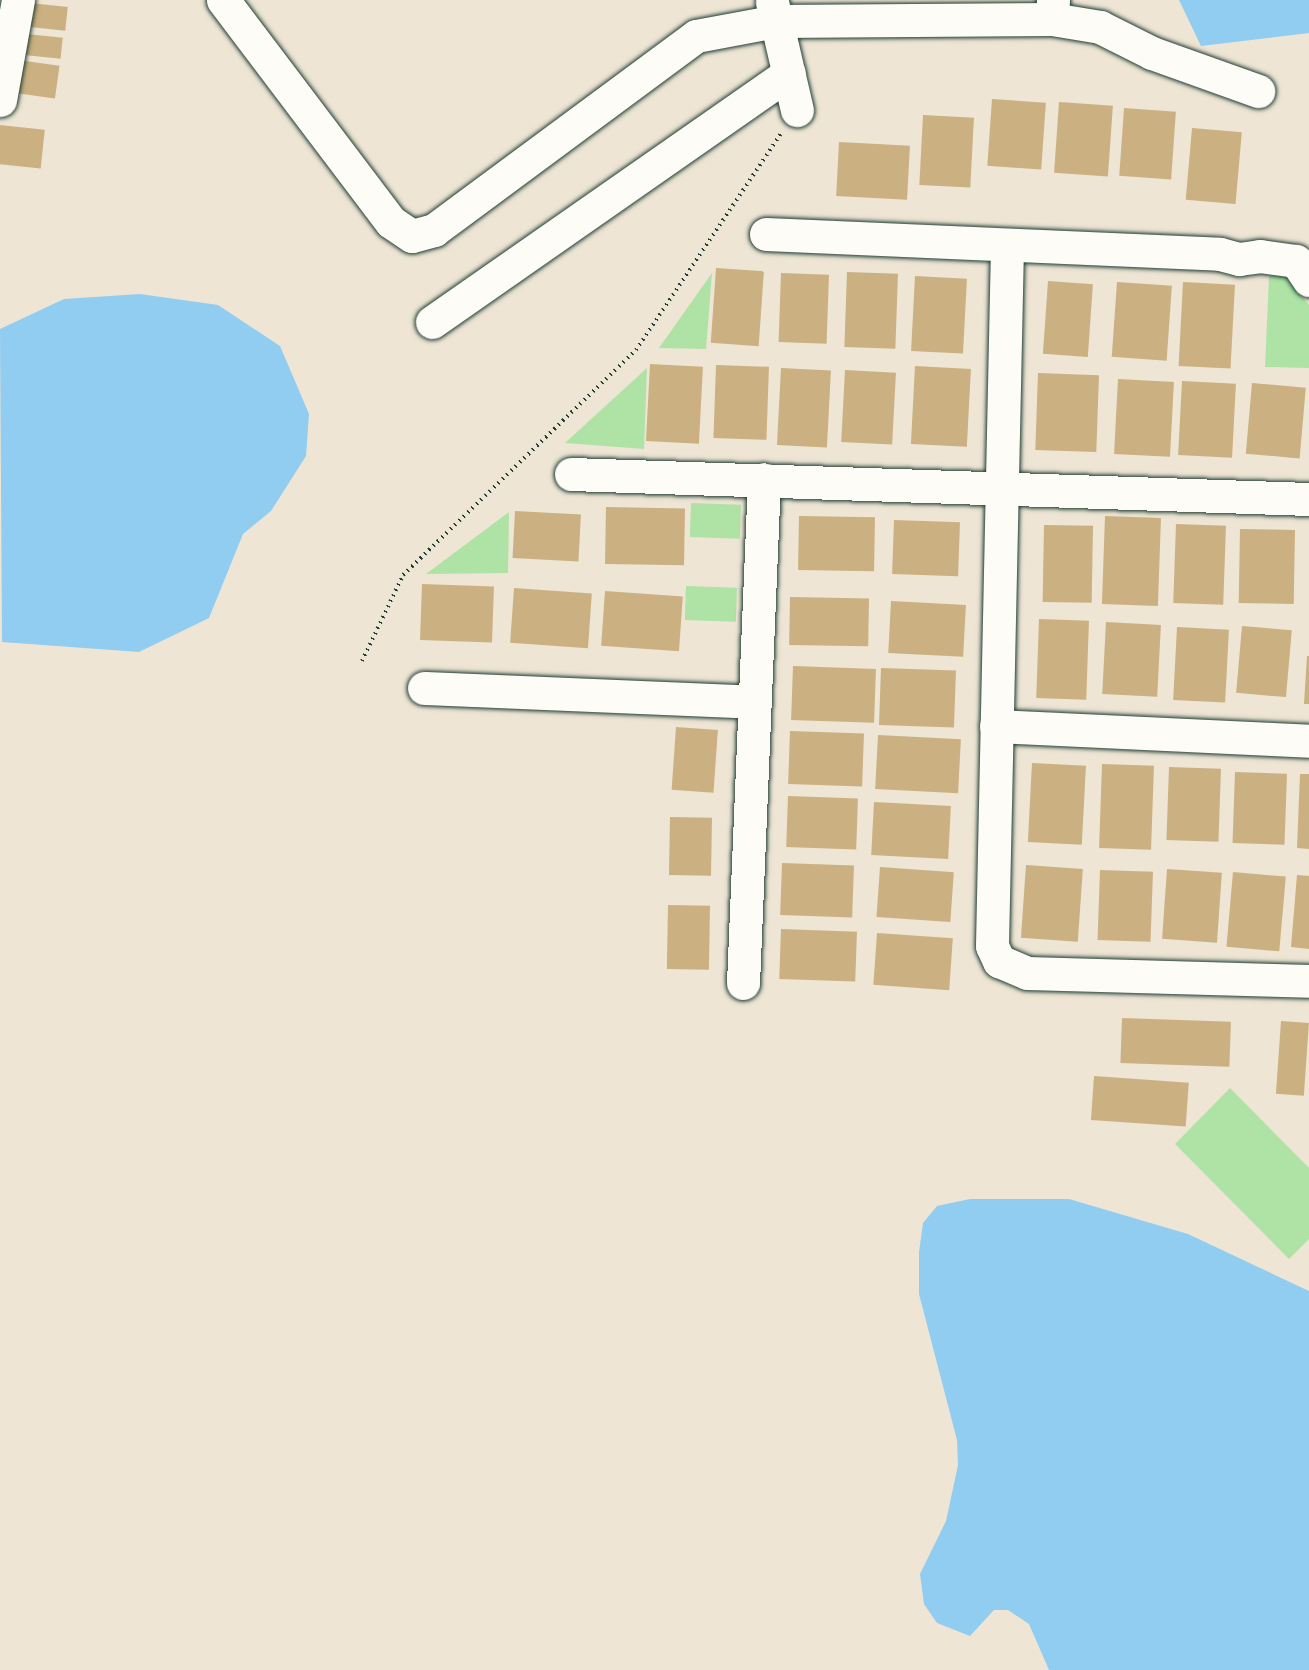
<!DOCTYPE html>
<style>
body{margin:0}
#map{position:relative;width:1309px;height:1670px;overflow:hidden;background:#eee5d4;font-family:"Comic Neue",sans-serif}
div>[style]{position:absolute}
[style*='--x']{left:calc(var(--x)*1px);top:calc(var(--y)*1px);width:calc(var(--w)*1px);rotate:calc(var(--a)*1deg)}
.green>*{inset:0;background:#aee3a5;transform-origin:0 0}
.water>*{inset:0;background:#91cdf1}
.building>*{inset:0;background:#cbb081;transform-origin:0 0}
.path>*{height:4px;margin-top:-2px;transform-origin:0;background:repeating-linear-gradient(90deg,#1f3d34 0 1.5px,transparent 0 6px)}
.roads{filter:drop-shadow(0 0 2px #1f3d34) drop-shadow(0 0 2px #1f3d34)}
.minor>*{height:33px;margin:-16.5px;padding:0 16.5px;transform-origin:16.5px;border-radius:16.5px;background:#fdfcf7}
span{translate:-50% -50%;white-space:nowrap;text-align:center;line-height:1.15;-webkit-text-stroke:4.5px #fdfcf7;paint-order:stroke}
</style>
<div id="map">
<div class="green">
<div style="clip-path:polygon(1280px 271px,1309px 305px,1309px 368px,1265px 367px,1269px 277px)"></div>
<div style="clip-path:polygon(712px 273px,706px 349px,659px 348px)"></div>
<div style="clip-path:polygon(647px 368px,644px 449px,565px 443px)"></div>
<div style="left:691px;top:503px;width:50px;height:34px;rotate:2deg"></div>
<div style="clip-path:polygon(509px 512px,508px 573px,426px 574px)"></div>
<div style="left:686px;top:586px;width:51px;height:34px;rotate:2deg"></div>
<div style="clip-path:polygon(1230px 1088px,1309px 1168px,1309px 1239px,1289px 1259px,1175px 1144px)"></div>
</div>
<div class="water">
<div style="clip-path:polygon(1179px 0,1309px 0,1309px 33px,1201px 46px)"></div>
<div style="clip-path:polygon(140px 294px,218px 305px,280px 346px,309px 414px,306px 456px,271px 511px,243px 534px,209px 618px,139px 652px,2px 642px,0 329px,64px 299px)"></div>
<div style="clip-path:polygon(970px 1199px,1069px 1199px,1188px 1234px,1309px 1291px,1309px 1670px,1049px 1670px,1029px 1624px,1008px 1610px,994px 1610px,970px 1636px,937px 1623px,924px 1604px,920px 1574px,946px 1521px,958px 1465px,957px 1440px,919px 1294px,919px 1252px,923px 1223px,937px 1206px)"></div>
</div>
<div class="building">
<div style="left:21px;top:2px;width:47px;height:24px;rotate:6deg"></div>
<div style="left:17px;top:33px;width:46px;height:21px;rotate:6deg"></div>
<div style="left:11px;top:59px;width:49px;height:33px;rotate:8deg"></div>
<div style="left:992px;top:99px;width:54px;height:67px;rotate:4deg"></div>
<div style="left:1059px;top:102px;width:54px;height:71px;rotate:4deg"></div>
<div style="left:1124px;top:108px;width:52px;height:68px;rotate:4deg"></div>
<div style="left:923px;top:115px;width:51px;height:70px;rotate:3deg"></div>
<div style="left:0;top:125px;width:45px;height:39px;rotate:6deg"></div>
<div style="left:1192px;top:128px;width:50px;height:72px;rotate:5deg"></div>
<div style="left:839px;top:142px;width:71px;height:54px;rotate:3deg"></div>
<div style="left:716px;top:268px;width:48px;height:75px;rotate:4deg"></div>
<div style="left:847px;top:272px;width:51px;height:75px;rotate:2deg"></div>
<div style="left:781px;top:273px;width:48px;height:69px;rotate:2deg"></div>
<div style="left:915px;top:276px;width:52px;height:75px;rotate:3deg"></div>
<div style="left:1048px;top:281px;width:45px;height:73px;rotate:4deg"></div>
<div style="left:1117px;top:282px;width:55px;height:75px;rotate:4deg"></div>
<div style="left:1183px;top:282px;width:52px;height:84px;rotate:3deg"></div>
<div style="left:650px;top:364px;width:53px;height:77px;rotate:3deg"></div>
<div style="left:716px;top:365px;width:53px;height:73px;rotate:2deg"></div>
<div style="left:915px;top:366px;width:56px;height:78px;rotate:3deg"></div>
<div style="left:781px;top:368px;width:50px;height:77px;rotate:3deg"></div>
<div style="left:845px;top:370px;width:51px;height:72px;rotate:3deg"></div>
<div style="left:1038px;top:373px;width:61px;height:77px;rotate:2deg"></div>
<div style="left:1118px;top:379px;width:56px;height:75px;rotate:3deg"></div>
<div style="left:1182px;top:381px;width:54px;height:74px;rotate:3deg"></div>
<div style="left:1252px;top:383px;width:54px;height:71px;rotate:5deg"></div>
<div style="left:606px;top:507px;width:79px;height:57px;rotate:1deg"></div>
<div style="left:515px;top:511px;width:66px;height:47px;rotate:3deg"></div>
<div style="left:799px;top:516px;width:76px;height:54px;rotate:1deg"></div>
<div style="left:1105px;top:516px;width:56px;height:88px;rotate:2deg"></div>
<div style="left:894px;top:520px;width:66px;height:54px;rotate:2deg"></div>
<div style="left:1176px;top:524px;width:50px;height:79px;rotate:2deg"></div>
<div style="left:1044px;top:525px;width:49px;height:77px;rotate:1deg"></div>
<div style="left:1240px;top:529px;width:55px;height:74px;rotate:1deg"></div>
<div style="left:422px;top:584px;width:72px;height:56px;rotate:2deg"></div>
<div style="left:514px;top:588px;width:78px;height:55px;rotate:4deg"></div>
<div style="left:605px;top:591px;width:78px;height:55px;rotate:4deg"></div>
<div style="left:790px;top:597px;width:79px;height:48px;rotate:1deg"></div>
<div style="left:891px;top:601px;width:75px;height:52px;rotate:3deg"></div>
<div style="left:1039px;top:619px;width:50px;height:79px;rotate:2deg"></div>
<div style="left:1106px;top:622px;width:55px;height:72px;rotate:3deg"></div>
<div style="left:1242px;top:626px;width:50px;height:67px;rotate:5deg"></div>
<div style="left:1177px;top:627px;width:52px;height:73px;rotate:3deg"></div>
<div style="clip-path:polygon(1307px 656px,1309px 656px,1309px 704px,1304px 704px)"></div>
<div style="left:793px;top:666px;width:83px;height:54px;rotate:2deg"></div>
<div style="left:881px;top:668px;width:75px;height:57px;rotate:2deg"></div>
<div style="left:676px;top:727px;width:42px;height:63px;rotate:4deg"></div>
<div style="left:790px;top:731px;width:74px;height:53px;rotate:2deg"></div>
<div style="left:878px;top:735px;width:83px;height:54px;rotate:3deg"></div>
<div style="left:1032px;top:763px;width:54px;height:79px;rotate:3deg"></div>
<div style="left:1102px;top:764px;width:52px;height:84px;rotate:2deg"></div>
<div style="left:1169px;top:767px;width:52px;height:73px;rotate:2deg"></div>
<div style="left:1235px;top:772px;width:52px;height:71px;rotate:2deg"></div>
<div style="clip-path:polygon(1300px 774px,1309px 774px,1309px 849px,1297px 848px)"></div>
<div style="left:788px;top:796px;width:70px;height:51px;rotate:2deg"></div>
<div style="left:874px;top:802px;width:77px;height:53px;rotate:3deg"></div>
<div style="left:670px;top:817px;width:42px;height:58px;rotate:1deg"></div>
<div style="left:782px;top:863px;width:72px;height:52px;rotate:2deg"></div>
<div style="left:1026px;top:865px;width:57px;height:73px;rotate:4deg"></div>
<div style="left:880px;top:867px;width:74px;height:50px;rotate:4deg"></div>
<div style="left:1167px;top:869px;width:55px;height:70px;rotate:4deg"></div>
<div style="left:1100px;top:870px;width:53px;height:70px;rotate:2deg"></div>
<div style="left:1233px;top:872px;width:53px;height:75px;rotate:5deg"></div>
<div style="clip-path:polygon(1297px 875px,1309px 876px,1309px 949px,1291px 947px)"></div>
<div style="left:668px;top:905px;width:42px;height:64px;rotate:1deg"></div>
<div style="left:781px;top:929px;width:76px;height:50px;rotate:2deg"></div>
<div style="left:877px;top:933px;width:76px;height:52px;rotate:4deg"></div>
<div style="left:1122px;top:1018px;width:109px;height:45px;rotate:2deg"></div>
<div style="left:1281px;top:1021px;width:28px;height:73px;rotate:4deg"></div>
<div style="left:1094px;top:1076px;width:95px;height:44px;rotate:4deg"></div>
</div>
<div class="path">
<div style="--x:362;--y:661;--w:95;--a:-64.5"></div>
<div style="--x:403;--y:575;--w:324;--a:-44"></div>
<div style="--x:636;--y:350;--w:261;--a:-56.2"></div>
</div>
<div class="roads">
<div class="minor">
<div style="--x:223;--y:0;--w:278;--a:52.9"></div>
<div style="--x:391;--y:222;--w:25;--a:34"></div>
<div style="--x:412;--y:236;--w:23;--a:-15"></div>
<div style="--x:434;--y:230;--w:326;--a:-36.5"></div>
<div style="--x:696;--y:36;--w:81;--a:-10.6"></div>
<div style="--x:776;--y:21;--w:276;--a:-0.4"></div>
<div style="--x:1052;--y:19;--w:19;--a:-87"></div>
<div style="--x:772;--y:2;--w:111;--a:77"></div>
<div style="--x:1052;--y:19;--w:49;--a:9.5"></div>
<div style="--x:1100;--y:27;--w:58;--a:26.6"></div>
<div style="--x:1152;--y:53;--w:113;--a:19.7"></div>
<div style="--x:0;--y:100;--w:102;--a:-79.8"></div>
<div style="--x:766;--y:234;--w:454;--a:2.5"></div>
<div style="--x:1220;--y:254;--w:20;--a:15"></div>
<div style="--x:1239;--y:259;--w:21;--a:-8"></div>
<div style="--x:1260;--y:256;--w:36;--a:8"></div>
<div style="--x:1296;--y:261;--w:23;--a:56"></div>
<div style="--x:1007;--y:246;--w:700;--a:91.23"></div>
<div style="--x:992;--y:946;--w:17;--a:65"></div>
<div style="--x:999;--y:961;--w:30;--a:23"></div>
<div style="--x:1027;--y:973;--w:282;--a:1.6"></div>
<div style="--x:432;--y:322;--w:435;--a:-34.9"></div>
<div style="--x:571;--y:474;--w:738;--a:1.94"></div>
<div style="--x:424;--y:688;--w:331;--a:2.4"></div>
<div style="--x:996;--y:726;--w:313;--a:2.7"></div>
<div style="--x:743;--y:983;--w:504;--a:-87.61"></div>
</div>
</div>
</div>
